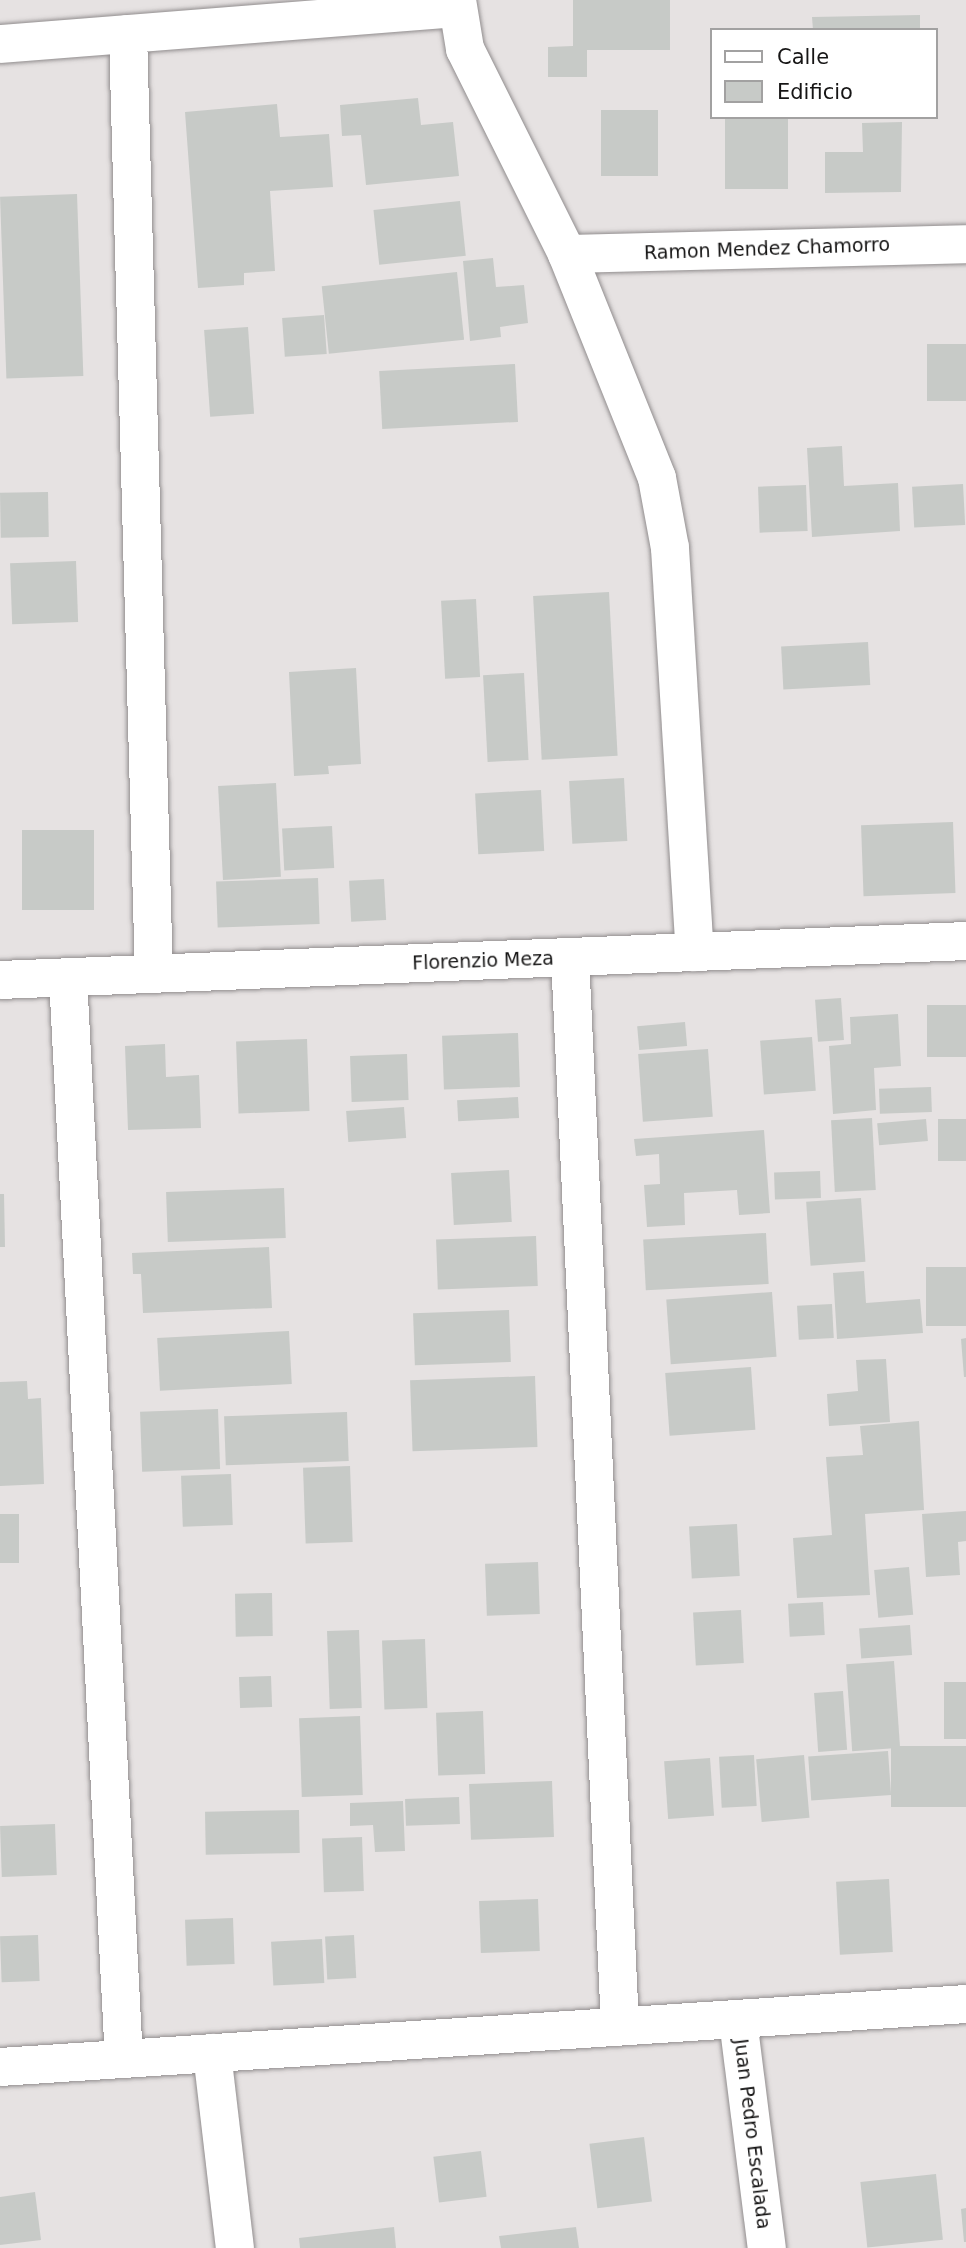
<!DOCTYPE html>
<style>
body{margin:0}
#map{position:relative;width:966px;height:2248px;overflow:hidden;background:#e6e2e2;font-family:"DejaVu Sans",sans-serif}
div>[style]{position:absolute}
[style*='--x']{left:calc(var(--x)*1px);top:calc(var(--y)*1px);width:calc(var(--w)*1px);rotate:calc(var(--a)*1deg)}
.building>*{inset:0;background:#c7cac7;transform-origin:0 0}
.roads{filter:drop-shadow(0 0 2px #918d8e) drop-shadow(0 0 2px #918d8e)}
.minor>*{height:38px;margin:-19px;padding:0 19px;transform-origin:19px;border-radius:19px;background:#fff}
span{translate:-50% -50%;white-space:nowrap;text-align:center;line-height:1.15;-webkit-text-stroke:5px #fff;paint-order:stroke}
.street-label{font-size:19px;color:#161515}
.legend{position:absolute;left:710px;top:28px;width:228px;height:91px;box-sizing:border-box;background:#fff;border:2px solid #a2a1a1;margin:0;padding:9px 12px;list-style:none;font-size:21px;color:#161515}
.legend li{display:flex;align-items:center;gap:14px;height:35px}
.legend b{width:35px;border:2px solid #a2a1a1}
</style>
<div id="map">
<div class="building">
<div style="clip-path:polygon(573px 0,670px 0,670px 50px,587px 50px,587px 77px,548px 77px,548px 47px,573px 46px)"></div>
<div style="clip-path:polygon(920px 15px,920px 30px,813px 30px,812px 17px)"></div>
<div style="clip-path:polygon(418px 98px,421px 125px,453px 122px,459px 176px,366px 185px,361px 135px,342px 136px,340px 105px)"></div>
<div style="clip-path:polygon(277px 104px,280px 137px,329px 134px,333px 187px,270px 191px,275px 271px,244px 273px,244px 285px,198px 288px,185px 112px)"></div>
<div style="left:658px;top:110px;width:66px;height:57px;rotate:90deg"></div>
<div style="left:725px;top:117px;width:63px;height:72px"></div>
<div style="clip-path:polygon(902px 122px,901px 192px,825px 193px,825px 152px,863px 152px,862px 123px)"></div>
<div style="left:77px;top:194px;width:182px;height:77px;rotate:88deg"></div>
<div style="left:460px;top:201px;width:55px;height:87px;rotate:84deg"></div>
<div style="clip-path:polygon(493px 258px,496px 287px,524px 285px,528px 323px,500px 327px,501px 337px,470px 341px,463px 261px)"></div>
<div style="left:457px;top:272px;width:68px;height:136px;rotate:84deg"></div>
<div style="left:324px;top:315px;width:39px;height:42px;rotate:86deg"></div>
<div style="left:248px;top:327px;width:87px;height:44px;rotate:86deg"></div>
<div style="left:966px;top:344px;width:57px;height:39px;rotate:90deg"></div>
<div style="left:515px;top:364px;width:58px;height:136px;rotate:87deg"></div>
<div style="clip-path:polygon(842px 446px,844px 486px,898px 483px,900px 531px,812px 537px,807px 448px)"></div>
<div style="left:963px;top:484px;width:41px;height:51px;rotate:87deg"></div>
<div style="left:806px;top:485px;width:46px;height:48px;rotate:88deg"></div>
<div style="left:48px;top:492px;width:45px;height:48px;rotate:89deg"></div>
<div style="left:76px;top:561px;width:61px;height:66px;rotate:88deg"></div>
<div style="left:609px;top:592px;width:164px;height:76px;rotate:87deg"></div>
<div style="left:476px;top:599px;width:78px;height:35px;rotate:87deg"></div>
<div style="left:868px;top:642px;width:43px;height:87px;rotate:87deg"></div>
<div style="clip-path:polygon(356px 668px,361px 764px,328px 766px,329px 774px,294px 776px,289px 672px)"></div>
<div style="left:524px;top:673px;width:87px;height:41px;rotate:87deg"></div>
<div style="left:624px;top:778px;width:63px;height:55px;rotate:87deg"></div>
<div style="left:276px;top:783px;width:94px;height:58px;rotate:87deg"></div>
<div style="left:541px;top:790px;width:61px;height:66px;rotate:87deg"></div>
<div style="left:953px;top:822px;width:71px;height:92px;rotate:88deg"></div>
<div style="left:332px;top:826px;width:42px;height:50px;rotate:87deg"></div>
<div style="left:94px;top:830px;width:80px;height:72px;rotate:90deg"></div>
<div style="left:318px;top:878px;width:46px;height:102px;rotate:88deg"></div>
<div style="left:384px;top:879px;width:41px;height:35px;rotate:87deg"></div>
<div style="left:841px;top:998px;width:42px;height:26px;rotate:86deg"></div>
<div style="left:966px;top:1005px;width:52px;height:39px;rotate:90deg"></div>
<div style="clip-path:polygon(898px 1014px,901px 1066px,874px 1068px,876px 1110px,833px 1114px,829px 1046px,851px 1044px,850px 1017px)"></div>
<div style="left:685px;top:1022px;width:24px;height:48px;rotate:85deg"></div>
<div style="left:518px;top:1033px;width:54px;height:76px;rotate:88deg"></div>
<div style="left:812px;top:1037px;width:54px;height:52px;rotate:86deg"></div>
<div style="left:307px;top:1039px;width:72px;height:71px;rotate:88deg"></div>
<div style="clip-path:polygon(165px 1044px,166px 1077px,199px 1075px,201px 1128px,128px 1130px,125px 1046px)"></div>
<div style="left:708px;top:1049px;width:68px;height:70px;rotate:86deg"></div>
<div style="left:407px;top:1054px;width:46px;height:57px;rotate:88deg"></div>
<div style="left:931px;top:1087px;width:25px;height:52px;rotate:88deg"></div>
<div style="left:518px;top:1097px;width:21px;height:61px;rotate:87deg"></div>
<div style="left:404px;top:1107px;width:31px;height:58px;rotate:86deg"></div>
<div style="left:872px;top:1118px;width:72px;height:41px;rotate:87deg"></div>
<div style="left:926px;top:1119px;width:22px;height:49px;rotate:85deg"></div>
<div style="left:966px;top:1119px;width:42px;height:28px;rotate:90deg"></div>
<div style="clip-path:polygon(764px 1130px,770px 1213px,739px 1215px,737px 1190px,684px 1193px,685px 1225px,647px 1227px,644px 1185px,660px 1184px,659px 1154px,636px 1156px,634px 1139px)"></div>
<div style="left:509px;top:1170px;width:52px;height:58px;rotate:87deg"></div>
<div style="left:820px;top:1171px;width:27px;height:46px;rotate:88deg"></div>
<div style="left:284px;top:1188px;width:50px;height:118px;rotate:88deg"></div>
<div style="clip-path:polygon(0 1194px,4px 1194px,5px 1247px,0 1247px)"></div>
<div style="left:861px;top:1198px;width:64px;height:55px;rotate:86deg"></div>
<div style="left:766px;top:1233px;width:51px;height:123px;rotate:87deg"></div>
<div style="left:536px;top:1236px;width:50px;height:100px;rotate:88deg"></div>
<div style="clip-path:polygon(269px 1247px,272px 1308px,143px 1313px,141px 1274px,133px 1274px,132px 1253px)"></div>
<div style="left:966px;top:1267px;width:59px;height:40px;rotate:90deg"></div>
<div style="clip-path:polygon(864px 1271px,866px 1303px,920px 1299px,923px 1333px,837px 1339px,833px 1273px)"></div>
<div style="left:772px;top:1292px;width:65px;height:106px;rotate:86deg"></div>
<div style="left:832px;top:1304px;width:34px;height:35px;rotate:87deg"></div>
<div style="left:509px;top:1310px;width:52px;height:96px;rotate:88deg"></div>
<div style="left:289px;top:1331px;width:53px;height:132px;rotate:87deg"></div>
<div style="clip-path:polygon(966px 1338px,966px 1377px,964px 1377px,961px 1339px)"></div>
<div style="clip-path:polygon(886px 1359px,890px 1422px,829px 1426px,827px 1394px,858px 1391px,856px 1360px)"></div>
<div style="left:751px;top:1367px;width:63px;height:86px;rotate:86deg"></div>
<div style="left:535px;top:1376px;width:71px;height:125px;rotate:88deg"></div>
<div style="clip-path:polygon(27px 1381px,28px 1399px,41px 1398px,44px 1484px,0 1486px,0 1382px)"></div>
<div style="left:218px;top:1409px;width:60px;height:78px;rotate:88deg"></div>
<div style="left:347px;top:1412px;width:49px;height:123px;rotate:88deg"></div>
<div style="clip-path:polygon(919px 1421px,924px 1510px,865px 1514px,870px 1595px,797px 1598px,793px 1538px,832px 1535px,826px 1457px,863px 1455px,860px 1426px)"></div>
<div style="left:350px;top:1466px;width:76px;height:47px;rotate:88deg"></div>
<div style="left:231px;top:1474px;width:51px;height:50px;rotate:88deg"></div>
<div style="clip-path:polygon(966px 1511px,966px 1541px,958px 1542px,960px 1575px,926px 1577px,922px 1514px)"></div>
<div style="left:0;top:1514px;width:19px;height:49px"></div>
<div style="left:737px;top:1524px;width:52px;height:48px;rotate:87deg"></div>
<div style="left:538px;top:1562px;width:52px;height:53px;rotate:88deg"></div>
<div style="left:909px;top:1567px;width:48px;height:35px;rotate:85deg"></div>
<div style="left:272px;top:1593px;width:43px;height:37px;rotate:89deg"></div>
<div style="left:823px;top:1602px;width:33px;height:35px;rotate:87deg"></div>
<div style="left:741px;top:1610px;width:53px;height:48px;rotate:87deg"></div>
<div style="left:910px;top:1625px;width:30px;height:51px;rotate:86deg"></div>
<div style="left:359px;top:1630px;width:78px;height:32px;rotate:88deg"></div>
<div style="left:425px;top:1639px;width:69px;height:43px;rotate:88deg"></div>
<div style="left:894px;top:1661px;width:87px;height:48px;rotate:86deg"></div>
<div style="left:271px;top:1676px;width:31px;height:32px;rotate:88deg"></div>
<div style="left:966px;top:1682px;width:57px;height:22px;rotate:90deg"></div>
<div style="left:843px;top:1691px;width:59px;height:29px;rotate:86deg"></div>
<div style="left:483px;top:1711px;width:63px;height:47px;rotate:88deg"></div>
<div style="left:360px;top:1716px;width:79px;height:61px;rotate:88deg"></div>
<div style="left:966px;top:1746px;width:61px;height:75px;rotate:90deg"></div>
<div style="left:888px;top:1751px;width:44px;height:80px;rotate:86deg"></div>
<div style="left:754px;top:1755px;width:51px;height:35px;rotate:87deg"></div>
<div style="left:804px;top:1755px;width:63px;height:48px;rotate:85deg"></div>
<div style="left:710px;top:1758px;width:58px;height:46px;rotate:86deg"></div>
<div style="left:552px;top:1781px;width:56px;height:83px;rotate:88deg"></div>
<div style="left:459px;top:1797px;width:27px;height:54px;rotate:88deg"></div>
<div style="clip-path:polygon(403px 1801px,405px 1851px,375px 1852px,373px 1825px,350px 1826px,350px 1803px)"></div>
<div style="left:299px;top:1810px;width:43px;height:94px;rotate:89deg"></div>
<div style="left:55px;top:1824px;width:51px;height:55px;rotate:88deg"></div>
<div style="left:362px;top:1837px;width:54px;height:40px;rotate:88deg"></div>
<div style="left:889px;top:1879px;width:73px;height:53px;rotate:87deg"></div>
<div style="left:538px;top:1899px;width:52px;height:59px;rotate:88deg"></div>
<div style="left:233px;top:1918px;width:46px;height:48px;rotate:88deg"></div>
<div style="left:38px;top:1935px;width:46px;height:38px;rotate:88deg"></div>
<div style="left:354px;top:1935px;width:43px;height:29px;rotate:87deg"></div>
<div style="left:322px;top:1939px;width:44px;height:51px;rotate:87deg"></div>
<div style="left:644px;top:2137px;width:65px;height:55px;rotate:83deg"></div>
<div style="left:481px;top:2151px;width:46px;height:48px;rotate:83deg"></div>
<div style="left:936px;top:2174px;width:66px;height:76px;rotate:84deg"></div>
<div style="clip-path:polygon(35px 2192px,41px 2240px,0 2245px,0 2197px)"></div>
<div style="clip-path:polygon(966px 2208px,966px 2242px,964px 2242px,961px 2209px)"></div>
<div style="clip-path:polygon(394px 2227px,396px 2248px,300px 2248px,299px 2238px)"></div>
<div style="clip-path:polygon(576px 2227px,579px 2248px,501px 2248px,499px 2236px)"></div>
</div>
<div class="roads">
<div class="minor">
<div style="--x:457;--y:0;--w:50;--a:80.7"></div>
<div style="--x:465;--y:49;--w:229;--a:63.5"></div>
<div style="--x:567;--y:254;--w:241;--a:68.1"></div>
<div style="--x:657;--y:478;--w:71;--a:79.5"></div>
<div style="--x:670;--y:548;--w:405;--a:86.5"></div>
<div style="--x:128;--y:34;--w:940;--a:88.42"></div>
<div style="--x:0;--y:44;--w:458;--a:-4.5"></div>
<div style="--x:567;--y:254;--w:399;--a:-1.4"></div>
<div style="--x:570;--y:957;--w:1070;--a:87.32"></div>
<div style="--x:68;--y:977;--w:1083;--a:87.04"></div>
<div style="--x:0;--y:980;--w:967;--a:-2.31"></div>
<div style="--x:738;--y:2020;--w:230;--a:82.8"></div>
<div style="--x:212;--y:2053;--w:196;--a:83.3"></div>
<div style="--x:0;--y:2067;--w:968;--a:-3.73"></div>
</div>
</div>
<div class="street-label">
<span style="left:767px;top:249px;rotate:-2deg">Ramon Mendez Chamorro</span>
<span style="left:483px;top:961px;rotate:-2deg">Florenzio Meza</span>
<span style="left:752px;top:2134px;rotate:83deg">Juan Pedro Escalada</span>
</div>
<ul class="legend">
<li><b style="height:9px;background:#fff"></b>Calle</li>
<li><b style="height:19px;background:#c7cac7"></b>Edificio</li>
</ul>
</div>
